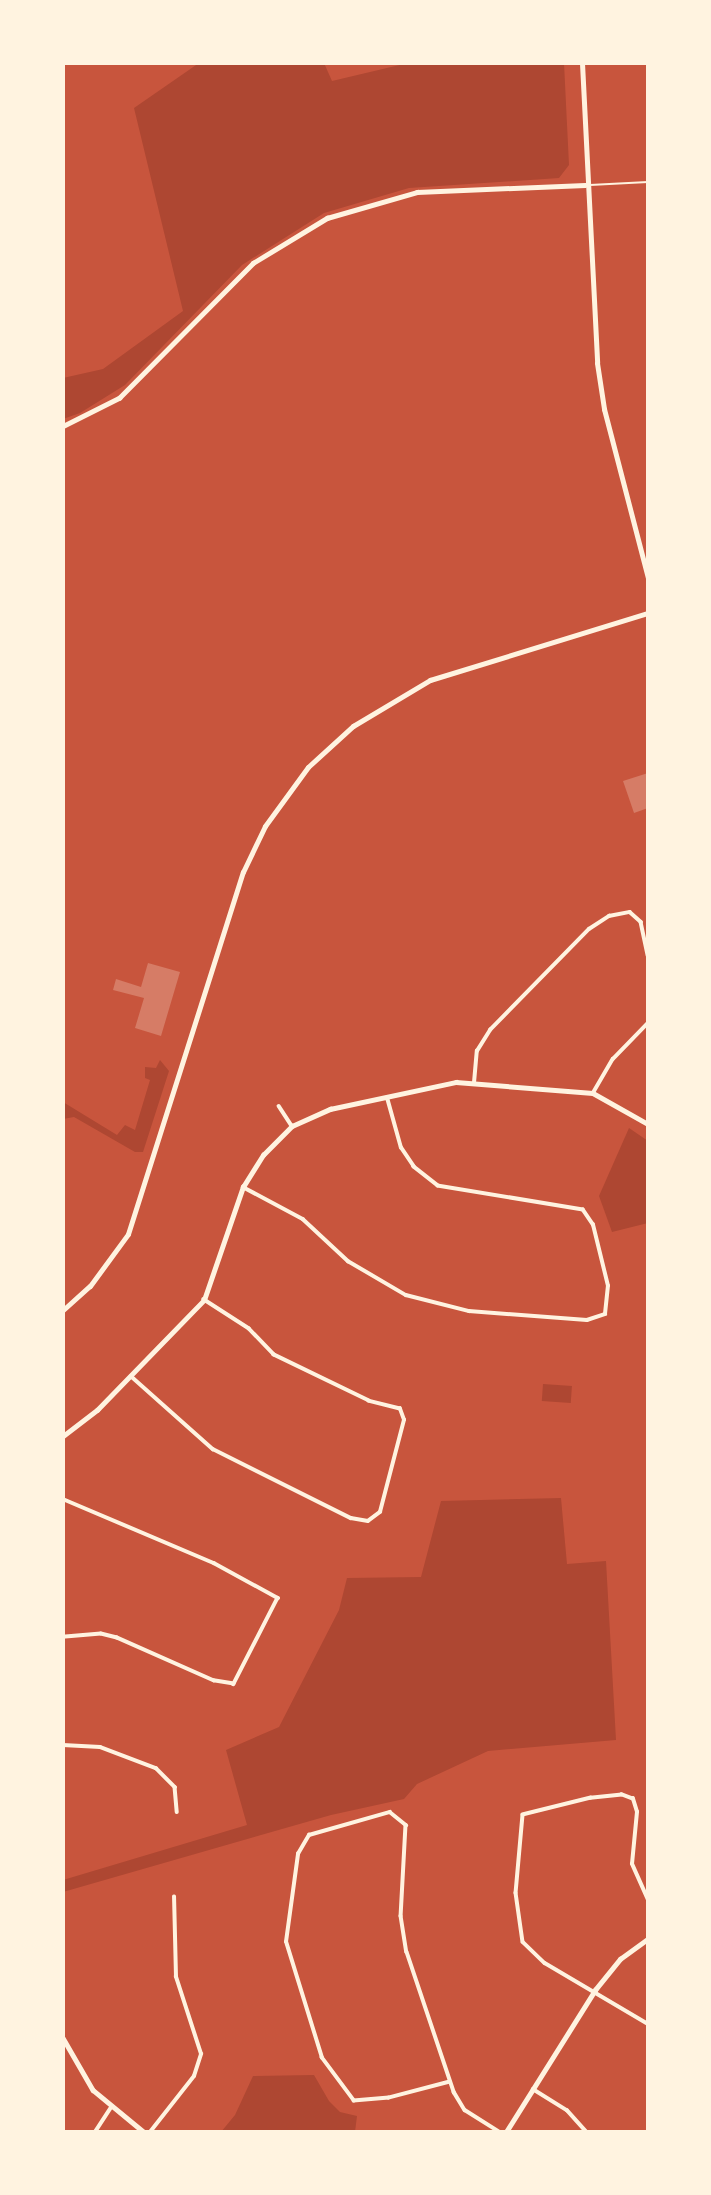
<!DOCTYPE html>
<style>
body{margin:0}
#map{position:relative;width:711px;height:2195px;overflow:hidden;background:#c8553d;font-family:"Alegreya Sans",sans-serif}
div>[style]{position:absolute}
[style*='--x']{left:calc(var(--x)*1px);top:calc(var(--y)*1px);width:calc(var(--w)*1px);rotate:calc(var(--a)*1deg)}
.green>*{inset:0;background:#ae4732;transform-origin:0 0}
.building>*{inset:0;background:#d67c66}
.service>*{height:2px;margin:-1px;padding:0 1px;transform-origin:1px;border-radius:1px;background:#fff3e0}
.minor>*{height:3.5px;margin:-1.75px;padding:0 1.75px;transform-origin:1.75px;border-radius:1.75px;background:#fff3e0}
.tertiary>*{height:4.5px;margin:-2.25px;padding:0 2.25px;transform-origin:2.25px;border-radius:2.25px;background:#fff3e0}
.secondary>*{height:5px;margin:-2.5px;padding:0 2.5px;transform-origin:2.5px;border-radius:2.5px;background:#fff3e0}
span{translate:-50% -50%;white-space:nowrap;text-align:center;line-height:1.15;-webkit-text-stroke:5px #fff3e0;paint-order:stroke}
.frame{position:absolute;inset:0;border:65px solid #fff3e0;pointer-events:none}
</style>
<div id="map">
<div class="green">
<div style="clip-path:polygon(199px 63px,324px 63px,332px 81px,408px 63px,564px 63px,569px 165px,559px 178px,409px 188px,324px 213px,242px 265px,125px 385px,80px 413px,63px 419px,63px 378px,103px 369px,183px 311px,134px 108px)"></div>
<div style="clip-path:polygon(160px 1060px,169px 1071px,143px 1152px,135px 1152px,74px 1117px,63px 1119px,63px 1102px,117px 1135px,125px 1125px,135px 1130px,150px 1080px,145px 1078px,145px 1067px,156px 1068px)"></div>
<div style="clip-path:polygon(629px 1128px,648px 1141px,648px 1223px,612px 1232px,599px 1196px)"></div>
<div style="left:543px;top:1384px;width:29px;height:17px;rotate:4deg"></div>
<div style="clip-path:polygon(561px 1498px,567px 1564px,606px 1561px,616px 1740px,488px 1751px,417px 1784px,404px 1799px,331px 1815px,63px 1892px,63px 1880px,247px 1825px,226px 1750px,279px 1727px,339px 1610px,347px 1578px,421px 1577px,441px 1501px)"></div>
<div style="clip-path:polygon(314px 2075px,329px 2101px,340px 2112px,357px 2116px,355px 2132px,221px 2132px,235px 2115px,253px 2076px)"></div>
</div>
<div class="building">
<div style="clip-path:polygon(648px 773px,648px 808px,634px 813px,623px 781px)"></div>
<div style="clip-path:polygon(148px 963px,180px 972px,161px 1036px,135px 1028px,144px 998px,113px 990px,116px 979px,141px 987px)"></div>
</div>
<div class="service">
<div style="--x:590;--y:185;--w:58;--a:-3"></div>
</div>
<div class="minor">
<div style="--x:474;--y:1083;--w:32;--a:-85"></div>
<div style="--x:477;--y:1051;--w:25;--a:-58"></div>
<div style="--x:490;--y:1030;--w:141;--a:-45.6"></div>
<div style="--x:589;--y:929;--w:24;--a:-33"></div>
<div style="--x:609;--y:916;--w:21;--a:-11"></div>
<div style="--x:630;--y:912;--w:15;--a:42"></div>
<div style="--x:641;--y:922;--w:34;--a:78"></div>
<div style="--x:593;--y:1093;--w:39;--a:-60"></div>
<div style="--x:613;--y:1059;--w:50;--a:-45.8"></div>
<div style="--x:279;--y:1106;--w:24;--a:57"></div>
<div style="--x:243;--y:1187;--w:68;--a:28.1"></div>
<div style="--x:303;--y:1219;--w:62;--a:43"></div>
<div style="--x:348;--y:1261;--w:67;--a:30.4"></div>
<div style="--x:406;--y:1295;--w:65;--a:14.3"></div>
<div style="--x:469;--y:1311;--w:118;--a:4.4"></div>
<div style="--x:587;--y:1320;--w:19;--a:-18"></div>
<div style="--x:605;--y:1314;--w:28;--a:-84"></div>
<div style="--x:608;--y:1286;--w:63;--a:-103.8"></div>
<div style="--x:593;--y:1225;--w:18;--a:-124"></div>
<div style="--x:583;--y:1210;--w:147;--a:-170.6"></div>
<div style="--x:438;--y:1186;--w:31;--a:-142"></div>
<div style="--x:414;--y:1167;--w:23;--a:-124"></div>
<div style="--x:401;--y:1148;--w:52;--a:-105.6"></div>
<div style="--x:131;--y:1376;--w:110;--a:41.7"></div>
<div style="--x:213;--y:1449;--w:154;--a:26.6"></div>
<div style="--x:351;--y:1518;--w:17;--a:10"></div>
<div style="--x:368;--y:1521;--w:15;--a:-37"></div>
<div style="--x:380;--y:1512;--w:95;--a:-75.4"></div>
<div style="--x:404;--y:1420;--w:12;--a:-110"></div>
<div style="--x:400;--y:1409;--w:32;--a:-166"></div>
<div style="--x:369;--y:1401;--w:106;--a:-154.2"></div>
<div style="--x:274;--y:1355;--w:36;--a:-134"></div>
<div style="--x:249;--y:1329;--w:54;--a:-147.2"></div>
<div style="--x:63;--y:1499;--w:164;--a:23"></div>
<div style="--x:214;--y:1563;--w:73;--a:28.7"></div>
<div style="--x:278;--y:1598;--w:97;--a:117.1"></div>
<div style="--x:234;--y:1684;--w:20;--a:-171"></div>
<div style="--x:214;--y:1681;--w:106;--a:-156.1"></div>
<div style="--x:117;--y:1638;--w:16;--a:-166"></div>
<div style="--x:101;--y:1634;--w:38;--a:175"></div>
<div style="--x:63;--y:1745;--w:37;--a:3"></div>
<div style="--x:100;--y:1747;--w:60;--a:20.6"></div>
<div style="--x:156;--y:1768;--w:27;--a:45"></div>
<div style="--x:175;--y:1787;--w:25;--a:85"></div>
<div style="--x:648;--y:1900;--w:39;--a:-114"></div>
<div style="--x:632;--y:1864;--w:52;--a:-84.5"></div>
<div style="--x:637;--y:1812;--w:14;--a:-107"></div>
<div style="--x:633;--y:1799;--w:12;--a:-160"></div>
<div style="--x:622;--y:1795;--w:31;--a:174"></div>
<div style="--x:591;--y:1798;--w:70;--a:166"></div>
<div style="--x:523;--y:1815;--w:78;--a:95.1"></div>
<div style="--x:516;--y:1893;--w:49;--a:81.9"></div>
<div style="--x:523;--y:1942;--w:30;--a:44"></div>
<div style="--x:545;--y:1963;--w:120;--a:30.6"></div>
<div style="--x:450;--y:2082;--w:63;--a:165.3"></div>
<div style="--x:389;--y:2098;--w:35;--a:175"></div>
<div style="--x:354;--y:2101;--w:54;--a:-126.7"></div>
<div style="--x:322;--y:2058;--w:121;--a:-107.2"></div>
<div style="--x:286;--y:1942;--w:89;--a:-82.2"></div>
<div style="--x:298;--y:1854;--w:22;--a:-60"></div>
<div style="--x:309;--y:1835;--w:84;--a:-15.9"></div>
<div style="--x:390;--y:1812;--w:21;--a:39"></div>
<div style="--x:406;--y:1825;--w:91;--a:93.1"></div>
<div style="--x:401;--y:1916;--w:36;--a:81"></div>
<div style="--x:407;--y:1952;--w:148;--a:71.4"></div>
<div style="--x:454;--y:2092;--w:21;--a:59"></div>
<div style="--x:465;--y:2110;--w:41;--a:32.2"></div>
<div style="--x:533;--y:2089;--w:40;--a:32"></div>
<div style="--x:567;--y:2110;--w:30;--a:48"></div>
<div style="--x:95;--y:2132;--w:30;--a:-57"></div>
<div style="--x:150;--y:2132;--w:71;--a:-51.8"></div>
<div style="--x:194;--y:2076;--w:23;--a:-72"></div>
<div style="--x:201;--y:2054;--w:81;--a:-108"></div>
<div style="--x:176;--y:1977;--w:80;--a:-91.4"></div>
</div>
<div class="tertiary">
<div style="--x:63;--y:426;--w:63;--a:-26.6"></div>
<div style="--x:119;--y:398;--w:190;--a:-45.2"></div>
<div style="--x:253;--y:263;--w:87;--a:-31.3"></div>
<div style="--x:327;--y:218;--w:94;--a:-16.1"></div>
<div style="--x:417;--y:192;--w:168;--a:-2.4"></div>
<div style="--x:63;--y:1436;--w:43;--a:-37.4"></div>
<div style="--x:97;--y:1410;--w:153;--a:-45.8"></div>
<div style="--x:204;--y:1300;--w:120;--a:-71"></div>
<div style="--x:243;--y:1187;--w:38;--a:-58"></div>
<div style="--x:263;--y:1155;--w:41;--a:-45"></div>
<div style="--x:292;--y:1126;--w:42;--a:-24.1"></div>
<div style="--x:330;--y:1109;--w:129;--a:-12.1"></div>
<div style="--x:456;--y:1082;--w:137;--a:4.6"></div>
<div style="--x:593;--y:1093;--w:63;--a:29.4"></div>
<div style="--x:63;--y:2038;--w:60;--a:60"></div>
<div style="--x:93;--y:2090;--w:66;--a:39.5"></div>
<div style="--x:506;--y:2132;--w:168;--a:-57.9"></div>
<div style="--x:595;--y:1990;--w:40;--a:-51"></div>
<div style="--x:620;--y:1959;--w:34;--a:-36"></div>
</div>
<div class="secondary">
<div style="--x:582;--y:63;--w:300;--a:87.1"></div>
<div style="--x:597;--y:363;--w:47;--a:81.3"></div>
<div style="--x:604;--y:409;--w:175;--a:75.4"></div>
<div style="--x:63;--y:1310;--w:36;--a:-42"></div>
<div style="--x:90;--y:1286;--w:64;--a:-53.8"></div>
<div style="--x:128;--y:1234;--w:380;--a:-72.4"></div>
<div style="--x:243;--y:872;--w:51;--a:-64.4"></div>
<div style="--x:265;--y:826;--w:73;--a:-53.9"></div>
<div style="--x:308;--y:767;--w:61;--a:-42.3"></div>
<div style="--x:353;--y:726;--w:90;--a:-30.9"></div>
<div style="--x:430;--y:680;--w:228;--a:-17.1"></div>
</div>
<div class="frame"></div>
</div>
